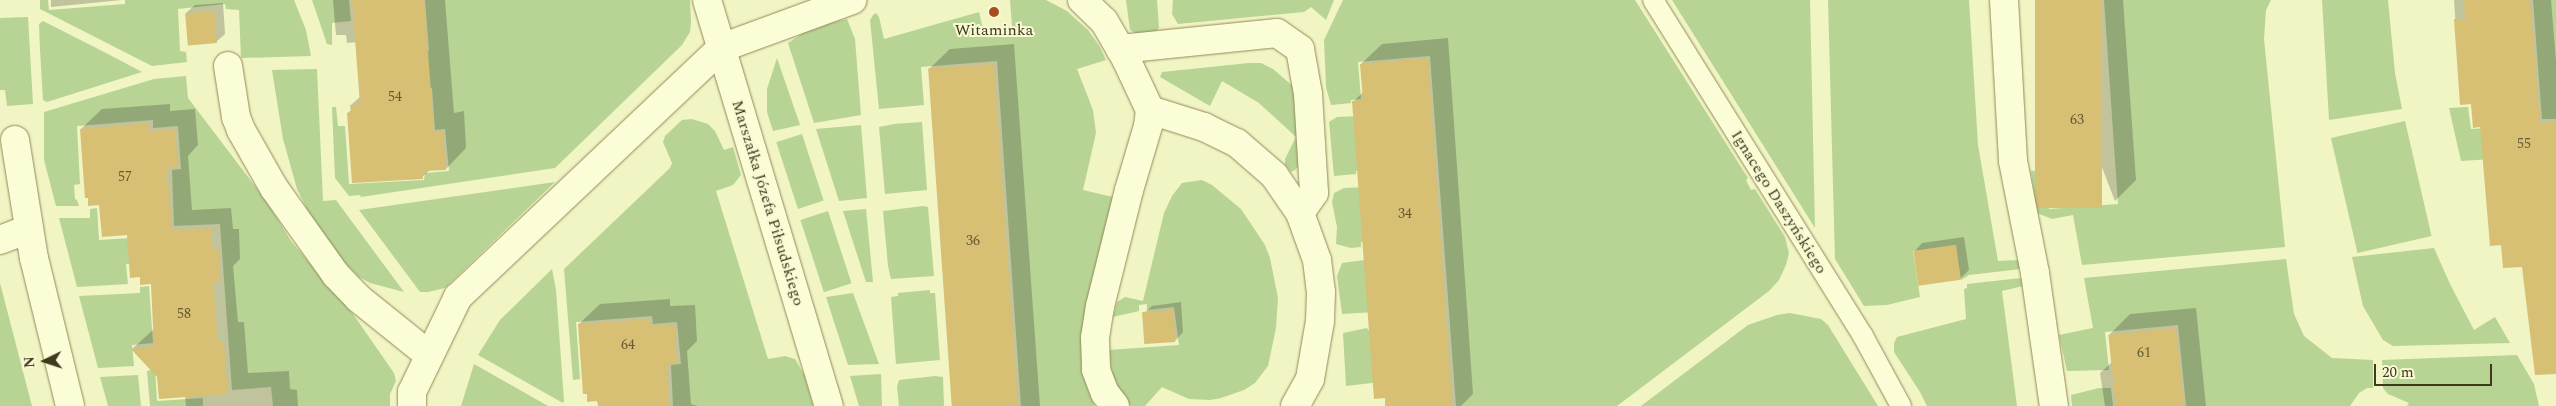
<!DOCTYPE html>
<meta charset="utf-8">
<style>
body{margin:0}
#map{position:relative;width:2556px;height:406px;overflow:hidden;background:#f1f4c3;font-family:Spectral,serif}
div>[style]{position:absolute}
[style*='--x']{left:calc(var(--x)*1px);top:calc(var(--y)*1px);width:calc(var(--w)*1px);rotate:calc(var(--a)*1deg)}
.green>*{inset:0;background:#b7d495;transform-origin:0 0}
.shadow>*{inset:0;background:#0003}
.building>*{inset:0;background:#d7bf74;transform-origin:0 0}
.roads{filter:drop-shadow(0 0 1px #918957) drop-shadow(0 0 1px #918957)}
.service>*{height:20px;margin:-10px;padding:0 10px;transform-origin:10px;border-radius:10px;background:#fbfdd7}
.minor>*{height:28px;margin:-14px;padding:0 14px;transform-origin:14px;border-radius:14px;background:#fbfdd7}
.dots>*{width:14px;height:14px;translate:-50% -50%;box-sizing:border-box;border:2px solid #f8fad3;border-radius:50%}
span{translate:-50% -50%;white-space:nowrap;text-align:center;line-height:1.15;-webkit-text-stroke:4px #f8fad3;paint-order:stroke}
.number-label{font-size:14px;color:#655a33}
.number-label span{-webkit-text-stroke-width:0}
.poi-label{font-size:16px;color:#3f391d}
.street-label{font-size:16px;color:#3f391d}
.north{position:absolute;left:20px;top:336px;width:50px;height:50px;-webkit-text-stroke:4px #f8fad3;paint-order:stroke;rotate:266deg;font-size:14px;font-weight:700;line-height:20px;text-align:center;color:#3f391d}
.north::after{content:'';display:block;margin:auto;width:18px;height:22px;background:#3f391d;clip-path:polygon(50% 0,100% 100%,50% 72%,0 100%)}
.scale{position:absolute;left:2374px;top:364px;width:118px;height:22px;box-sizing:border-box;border:2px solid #3f391d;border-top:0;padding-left:6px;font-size:15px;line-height:18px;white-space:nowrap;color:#3f391d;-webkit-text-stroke:4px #f8fad3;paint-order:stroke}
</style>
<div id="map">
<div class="green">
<div style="clip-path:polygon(40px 0,48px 0,49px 10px,125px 4px,125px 0,294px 0,306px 30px,311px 56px,241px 58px,239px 10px,226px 9px,225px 4px,178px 9px,180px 51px,186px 52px,187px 62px,152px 66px,40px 9px)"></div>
<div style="clip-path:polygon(312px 0,349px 0,351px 21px,332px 23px,332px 45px,327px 44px)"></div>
<div style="clip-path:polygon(425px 0,690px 0,691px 22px,690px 32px,682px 45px,555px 168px,361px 197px,360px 195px,349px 196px,335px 178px,332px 107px,336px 107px,338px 126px,345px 126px,349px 184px,424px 180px,425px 173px,449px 171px,445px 129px,435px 130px,432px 88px,424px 89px,422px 52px,429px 51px)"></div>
<div style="clip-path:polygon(1010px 0,1046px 0,1067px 11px,1088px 30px,1100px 47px,1106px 60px,1077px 69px,1093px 110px,1096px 133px,1083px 190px,1113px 197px,1083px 324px,1083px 370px,1088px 390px,1095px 406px,1021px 406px,997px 61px,921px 67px,924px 105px,879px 109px,870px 20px,873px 15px,876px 13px,879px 17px,884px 39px,979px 12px,983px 29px,1012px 26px)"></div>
<div style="clip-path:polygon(1126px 0,1157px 0,1159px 28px,1154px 34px,1137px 34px,1130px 30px)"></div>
<div style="clip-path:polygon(1173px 0,1334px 0,1326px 20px,1311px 7px,1304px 12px,1178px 24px,1172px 14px)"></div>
<div style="clip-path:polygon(1343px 0,1635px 0,1748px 178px,1746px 180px,1751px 190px,1755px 189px,1785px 237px,1789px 253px,1786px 265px,1779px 280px,1769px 291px,1617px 406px,1456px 406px,1430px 56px,1358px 62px,1361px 99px,1351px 100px,1351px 103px,1331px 105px,1326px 87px,1324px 40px)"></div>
<div style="clip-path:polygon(1672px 0,1810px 0,1815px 228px)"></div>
<div style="clip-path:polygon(1828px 0,1969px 0,1978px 145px,1998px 261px,2019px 260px,2021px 269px,1969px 275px,1961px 280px,1955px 245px,1913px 251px,1920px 297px,1887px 305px,1864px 306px,1835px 259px)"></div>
<div style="clip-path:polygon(2104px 0,2271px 0,2266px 10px,2264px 39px,2285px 247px,2082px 265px,2073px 215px,2052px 219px,2037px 213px,2031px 171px,2047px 170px,2049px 209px,2118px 204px)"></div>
<div style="clip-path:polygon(2322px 0,2388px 0,2395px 73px,2402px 109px,2329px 120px)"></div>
<div style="clip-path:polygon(2533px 0,2556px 0,2556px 119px,2542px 119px)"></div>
<div style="clip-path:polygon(28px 17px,33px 104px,7px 106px,5px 90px,0 90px,0 18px)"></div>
<div style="clip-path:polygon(847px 19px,855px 39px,861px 115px,814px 123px,788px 43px,812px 27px)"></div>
<div style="clip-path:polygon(43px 21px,108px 54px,142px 72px,47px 102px,43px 100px,40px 50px,39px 24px)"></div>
<div style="clip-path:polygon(777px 58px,800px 125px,773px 131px,767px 112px,767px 89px)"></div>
<div style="clip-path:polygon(1249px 63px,1261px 63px,1273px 69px,1295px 88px,1303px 162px,1295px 170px,1291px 172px,1285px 165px,1285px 159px,1296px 137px,1259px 103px,1222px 81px,1210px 106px,1160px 77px,1162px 72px)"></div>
<div style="clip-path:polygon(317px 69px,323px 201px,336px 200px,404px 292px,370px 283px,359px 277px,335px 253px,301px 210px,306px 207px,297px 189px,283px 139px,272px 70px)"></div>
<div style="clip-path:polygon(186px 76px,188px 98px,267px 202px,291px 241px,353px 314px,394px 373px,396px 381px,390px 394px,390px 406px,273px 406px,271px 387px,232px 390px,220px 224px,174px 226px,172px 170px,181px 169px,178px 126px,153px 128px,153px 120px,77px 126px,80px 184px,74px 185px,75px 199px,77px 200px,79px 206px,56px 206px,44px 160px,44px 112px,154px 79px)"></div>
<div style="clip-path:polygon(2468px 107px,2471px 129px,2490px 128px,2492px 159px,2461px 161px,2449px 108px)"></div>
<div style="clip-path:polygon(1362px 116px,1366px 170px,1356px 171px,1356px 174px,1334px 176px,1329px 122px,1337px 117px)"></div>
<div style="clip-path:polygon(692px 119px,708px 124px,715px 131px,724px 150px,733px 147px,741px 175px,733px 185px,716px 191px,768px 359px,785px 356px,795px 359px,805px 376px,813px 406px,673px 406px,671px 365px,681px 364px,677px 322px,653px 324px,652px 316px,576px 322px,580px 379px,573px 380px,564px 269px,670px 168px,672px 163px,663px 142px,665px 136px,682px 120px)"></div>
<div style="left:2405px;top:121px;width:118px;height:76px;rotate:77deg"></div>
<div style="clip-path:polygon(922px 122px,927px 190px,885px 194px,879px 127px,894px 124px)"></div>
<div style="clip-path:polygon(861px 125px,867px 198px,839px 201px,816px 129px)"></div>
<div style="left:802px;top:134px;width:70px;height:27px;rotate:72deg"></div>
<div style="clip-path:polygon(1202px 180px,1212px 185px,1241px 209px,1265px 245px,1270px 258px,1278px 298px,1276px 328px,1268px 366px,1255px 383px,1244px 390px,1221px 398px,1210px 400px,1189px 399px,1162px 387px,1145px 406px,1131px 406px,1119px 392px,1112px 374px,1109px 350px,1179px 345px,1174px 307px,1147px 310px,1147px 304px,1139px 305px,1139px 311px,1113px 317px,1117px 302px,1125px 297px,1143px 301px,1164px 213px,1172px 196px,1182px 183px)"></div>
<div style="clip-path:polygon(555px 182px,445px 288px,428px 292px,420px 292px,359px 210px)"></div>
<div style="clip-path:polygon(1367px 187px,1371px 241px,1361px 242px,1361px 247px,1351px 248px,1336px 244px,1337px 227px,1332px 202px,1334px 193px,1344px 188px)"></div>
<div style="clip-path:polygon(923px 206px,928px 207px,934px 276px,891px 279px,888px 266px,883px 211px)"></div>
<div style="clip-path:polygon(97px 208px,99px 240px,145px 237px,147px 262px,126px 264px,128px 284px,77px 287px,59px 218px,90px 218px,90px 209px)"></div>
<div style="clip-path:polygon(866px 209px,873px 282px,866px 282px,843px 211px)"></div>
<div style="left:828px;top:211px;width:76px;height:29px;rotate:72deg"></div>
<div style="clip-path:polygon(2434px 248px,2450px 284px,2474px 330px,2495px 317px,2510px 343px,2393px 346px,2383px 340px,2363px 306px,2352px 257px)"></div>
<div style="clip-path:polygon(1372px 259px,1375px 312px,1342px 314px,1337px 276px,1342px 263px)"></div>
<div style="clip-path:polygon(2286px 259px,2294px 314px,2304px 336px,2332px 358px,2373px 360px,2373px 388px,2367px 388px,2359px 393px,2350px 406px,2186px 406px,2178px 325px,2105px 332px,2109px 370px,2067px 371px,2059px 335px,2093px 328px,2084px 278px)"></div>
<div style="clip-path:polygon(552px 269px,556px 290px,564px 401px,563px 403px,478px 355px,500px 320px)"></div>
<div style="clip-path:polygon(2021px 278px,2023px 286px,2002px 291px,2017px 406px,1927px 406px,1920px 392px,1894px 352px,1894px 343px,1897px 337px,1966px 319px,1964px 289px,1967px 288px,1967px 284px)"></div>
<div style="clip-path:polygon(0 283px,27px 387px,32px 406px,0 406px)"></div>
<div style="clip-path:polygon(149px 286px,153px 343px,132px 345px,134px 366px,98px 368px,79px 296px,140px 293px,140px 287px)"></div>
<div style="clip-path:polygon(930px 290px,930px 293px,935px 293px,940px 360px,896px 364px,891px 297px,898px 296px,898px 293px)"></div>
<div style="clip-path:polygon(853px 293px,879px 364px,848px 365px,826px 297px)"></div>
<div style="clip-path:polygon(1790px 313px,1821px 319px,1828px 325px,1878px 406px,1641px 406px,1748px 325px,1777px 315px)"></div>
<div style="clip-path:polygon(1367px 328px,1368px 330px,1377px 330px,1380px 382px,1346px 386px,1343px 333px)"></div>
<div style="clip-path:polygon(2517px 355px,2534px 384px,2539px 406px,2407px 406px,2409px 403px,2388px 394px,2383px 388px,2382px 360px)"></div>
<div style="clip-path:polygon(474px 364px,548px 406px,461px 406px)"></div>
<div style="clip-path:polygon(155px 369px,157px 401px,203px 398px,203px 406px,150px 406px,147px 371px)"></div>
<div style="clip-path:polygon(881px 374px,882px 406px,859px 406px,850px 376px)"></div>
<div style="clip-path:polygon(138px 375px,141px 406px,108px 406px,100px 377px)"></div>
<div style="clip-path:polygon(935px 376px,943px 377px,944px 406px,899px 406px,897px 387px,899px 380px)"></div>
<div style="clip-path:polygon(2099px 388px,2111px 388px,2113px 406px,2072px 406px,2071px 395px)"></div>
</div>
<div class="shadow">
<div style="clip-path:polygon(51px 0,122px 0,51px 7px)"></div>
<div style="clip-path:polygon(333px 0,445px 0,454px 113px,464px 111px,466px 148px,446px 169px,430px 170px,422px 177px,348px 113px,352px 109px,351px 105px,361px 96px,357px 42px,347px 43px,346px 35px,336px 35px)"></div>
<div style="clip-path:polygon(2037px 0,2123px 0,2136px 180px,2115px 201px)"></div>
<div style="clip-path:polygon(2454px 0,2551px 0,2556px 61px,2556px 318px,2523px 265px,2502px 243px,2481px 126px,2472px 103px,2461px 104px)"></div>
<div style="clip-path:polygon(223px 3px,225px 34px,216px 42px,186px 13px,195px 5px)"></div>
<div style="clip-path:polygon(1448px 38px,1473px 394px,1461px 406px,1387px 406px,1353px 102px,1363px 92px,1361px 64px,1382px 44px)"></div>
<div style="clip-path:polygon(1014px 44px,1040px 406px,953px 406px,929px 69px,950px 49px)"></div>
<div style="clip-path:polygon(170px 104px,170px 111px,195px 109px,198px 145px,188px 156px,192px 210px,231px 208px,233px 229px,239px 229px,240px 259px,233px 266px,238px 322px,244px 322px,248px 373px,289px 371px,290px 389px,297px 390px,298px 406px,186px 406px,185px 396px,158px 377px,132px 349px,154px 329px,152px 282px,141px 276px,128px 234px,100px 204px,81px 129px,102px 109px)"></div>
<div style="clip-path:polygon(1964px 237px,1969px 270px,1960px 279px,1914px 252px,1922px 243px)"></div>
<div style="clip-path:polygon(670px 299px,670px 306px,695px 305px,697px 341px,687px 351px,691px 404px,698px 406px,599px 406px,579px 324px,600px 304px)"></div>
<div style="clip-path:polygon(1181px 302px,1183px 332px,1175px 341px,1143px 314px,1152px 306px)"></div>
<div style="clip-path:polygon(2196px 308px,2206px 406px,2105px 406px,2100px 373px,2112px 362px,2109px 335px,2130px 314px)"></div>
</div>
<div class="building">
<div style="clip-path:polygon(352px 0,424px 0,434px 132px,443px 131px,446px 170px,423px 171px,423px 179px,352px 183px,347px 113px,351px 112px,350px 105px,360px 104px)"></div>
<div style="left:2035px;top:0;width:67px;height:208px"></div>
<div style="clip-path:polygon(2464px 0,2530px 0,2540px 123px,2556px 122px,2556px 374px,2535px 375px,2522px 267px,2503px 268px,2501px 245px,2490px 246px,2480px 127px,2473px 128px,2471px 104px,2460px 105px,2454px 19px,2465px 19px)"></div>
<div style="left:214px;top:11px;width:32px;height:29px;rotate:85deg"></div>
<div style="clip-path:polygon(1428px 58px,1452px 406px,1385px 406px,1385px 398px,1374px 399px,1352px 101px,1363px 100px,1360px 64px)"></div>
<div style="left:994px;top:64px;width:343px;height:66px;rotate:86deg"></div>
<div style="clip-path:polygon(150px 123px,150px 131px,175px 129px,178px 167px,167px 167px,172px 230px,211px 228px,213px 249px,219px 249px,220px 281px,213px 281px,218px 342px,224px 342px,228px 394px,159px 399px,157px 377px,131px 349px,154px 347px,151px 284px,140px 285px,140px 277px,130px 278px,127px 235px,102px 237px,99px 205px,88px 206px,88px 198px,85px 198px,80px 129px)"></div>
<div style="left:1956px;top:245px;width:35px;height:43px;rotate:82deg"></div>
<div style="left:1173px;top:310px;width:32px;height:31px;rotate:86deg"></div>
<div style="clip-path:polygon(650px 319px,650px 326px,675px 325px,677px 363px,667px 365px,669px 406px,598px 406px,597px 401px,587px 402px,587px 394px,583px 394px,578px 324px)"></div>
<div style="left:2176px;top:328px;width:78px;height:68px;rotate:84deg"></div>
</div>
<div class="roads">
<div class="service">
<div style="--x:1653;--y:0;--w:396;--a:58"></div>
<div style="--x:1863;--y:336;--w:80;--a:61.5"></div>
</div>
<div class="minor">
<div style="--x:707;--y:0;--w:424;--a:73.3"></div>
<div style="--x:1082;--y:0;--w:30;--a:44"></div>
<div style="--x:1104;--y:21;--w:44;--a:59.9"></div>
<div style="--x:1126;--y:59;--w:56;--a:64.8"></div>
<div style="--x:1150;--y:110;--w:16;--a:97"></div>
<div style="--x:1148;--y:126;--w:67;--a:106.5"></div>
<div style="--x:1129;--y:190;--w:120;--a:104"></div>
<div style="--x:1100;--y:306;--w:32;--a:99"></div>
<div style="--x:1095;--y:338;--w:32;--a:88"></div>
<div style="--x:1096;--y:370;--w:25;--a:69"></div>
<div style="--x:1105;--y:393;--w:16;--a:52"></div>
<div style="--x:2004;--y:0;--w:161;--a:86.8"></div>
<div style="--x:2013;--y:161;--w:114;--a:78.9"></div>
<div style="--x:2035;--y:273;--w:134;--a:81.9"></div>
<div style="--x:1120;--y:49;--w:158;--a:-5.8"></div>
<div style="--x:1277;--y:33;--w:28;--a:35"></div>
<div style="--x:1300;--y:49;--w:46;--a:79.9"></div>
<div style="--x:1308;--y:94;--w:99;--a:86.5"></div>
<div style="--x:1314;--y:193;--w:24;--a:125"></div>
<div style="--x:228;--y:66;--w:52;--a:81.1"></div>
<div style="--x:236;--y:117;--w:14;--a:69"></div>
<div style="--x:241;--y:130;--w:67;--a:60.4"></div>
<div style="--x:274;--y:188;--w:107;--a:54.5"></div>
<div style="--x:336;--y:275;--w:32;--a:46"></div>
<div style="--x:358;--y:298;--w:91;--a:38.8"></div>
<div style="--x:1150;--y:110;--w:57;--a:17.5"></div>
<div style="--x:1204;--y:127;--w:37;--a:26"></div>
<div style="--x:1237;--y:143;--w:49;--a:40.9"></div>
<div style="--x:1274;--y:175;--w:46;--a:55.6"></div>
<div style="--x:1300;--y:213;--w:50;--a:70.1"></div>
<div style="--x:1317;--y:260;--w:32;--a:83"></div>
<div style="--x:1321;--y:292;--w:29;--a:92"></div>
<div style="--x:1320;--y:321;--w:59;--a:99.8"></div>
<div style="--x:1310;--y:379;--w:31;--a:119"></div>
<div style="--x:15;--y:140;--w:120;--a:80.9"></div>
<div style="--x:34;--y:258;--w:152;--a:76.3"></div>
<div style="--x:0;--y:240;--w:31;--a:-21"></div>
<div style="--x:412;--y:406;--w:14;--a:-90"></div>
<div style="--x:412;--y:392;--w:106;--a:-64.2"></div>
<div style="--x:458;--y:297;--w:362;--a:-43.4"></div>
<div style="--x:721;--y:48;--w:140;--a:-20.1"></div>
</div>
</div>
<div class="dots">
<div style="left:994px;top:12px;background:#a84d1e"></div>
</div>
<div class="number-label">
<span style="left:395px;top:97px">54</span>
<span style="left:2077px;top:120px">63</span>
<span style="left:2524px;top:144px">55</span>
<span style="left:125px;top:177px">57</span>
<span style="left:1405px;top:214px">34</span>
<span style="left:973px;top:241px">36</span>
<span style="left:184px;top:314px">58</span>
<span style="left:628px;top:345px">64</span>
<span style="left:2144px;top:353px">61</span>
</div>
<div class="poi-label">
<span style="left:994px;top:30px">Witaminka</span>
</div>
<div class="street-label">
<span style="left:1779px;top:202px;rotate:58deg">Ignacego Daszyńskiego</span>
<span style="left:768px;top:203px;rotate:73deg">Marszałka Józefa Piłsudskiego</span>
</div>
<div class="north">N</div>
<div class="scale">20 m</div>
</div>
